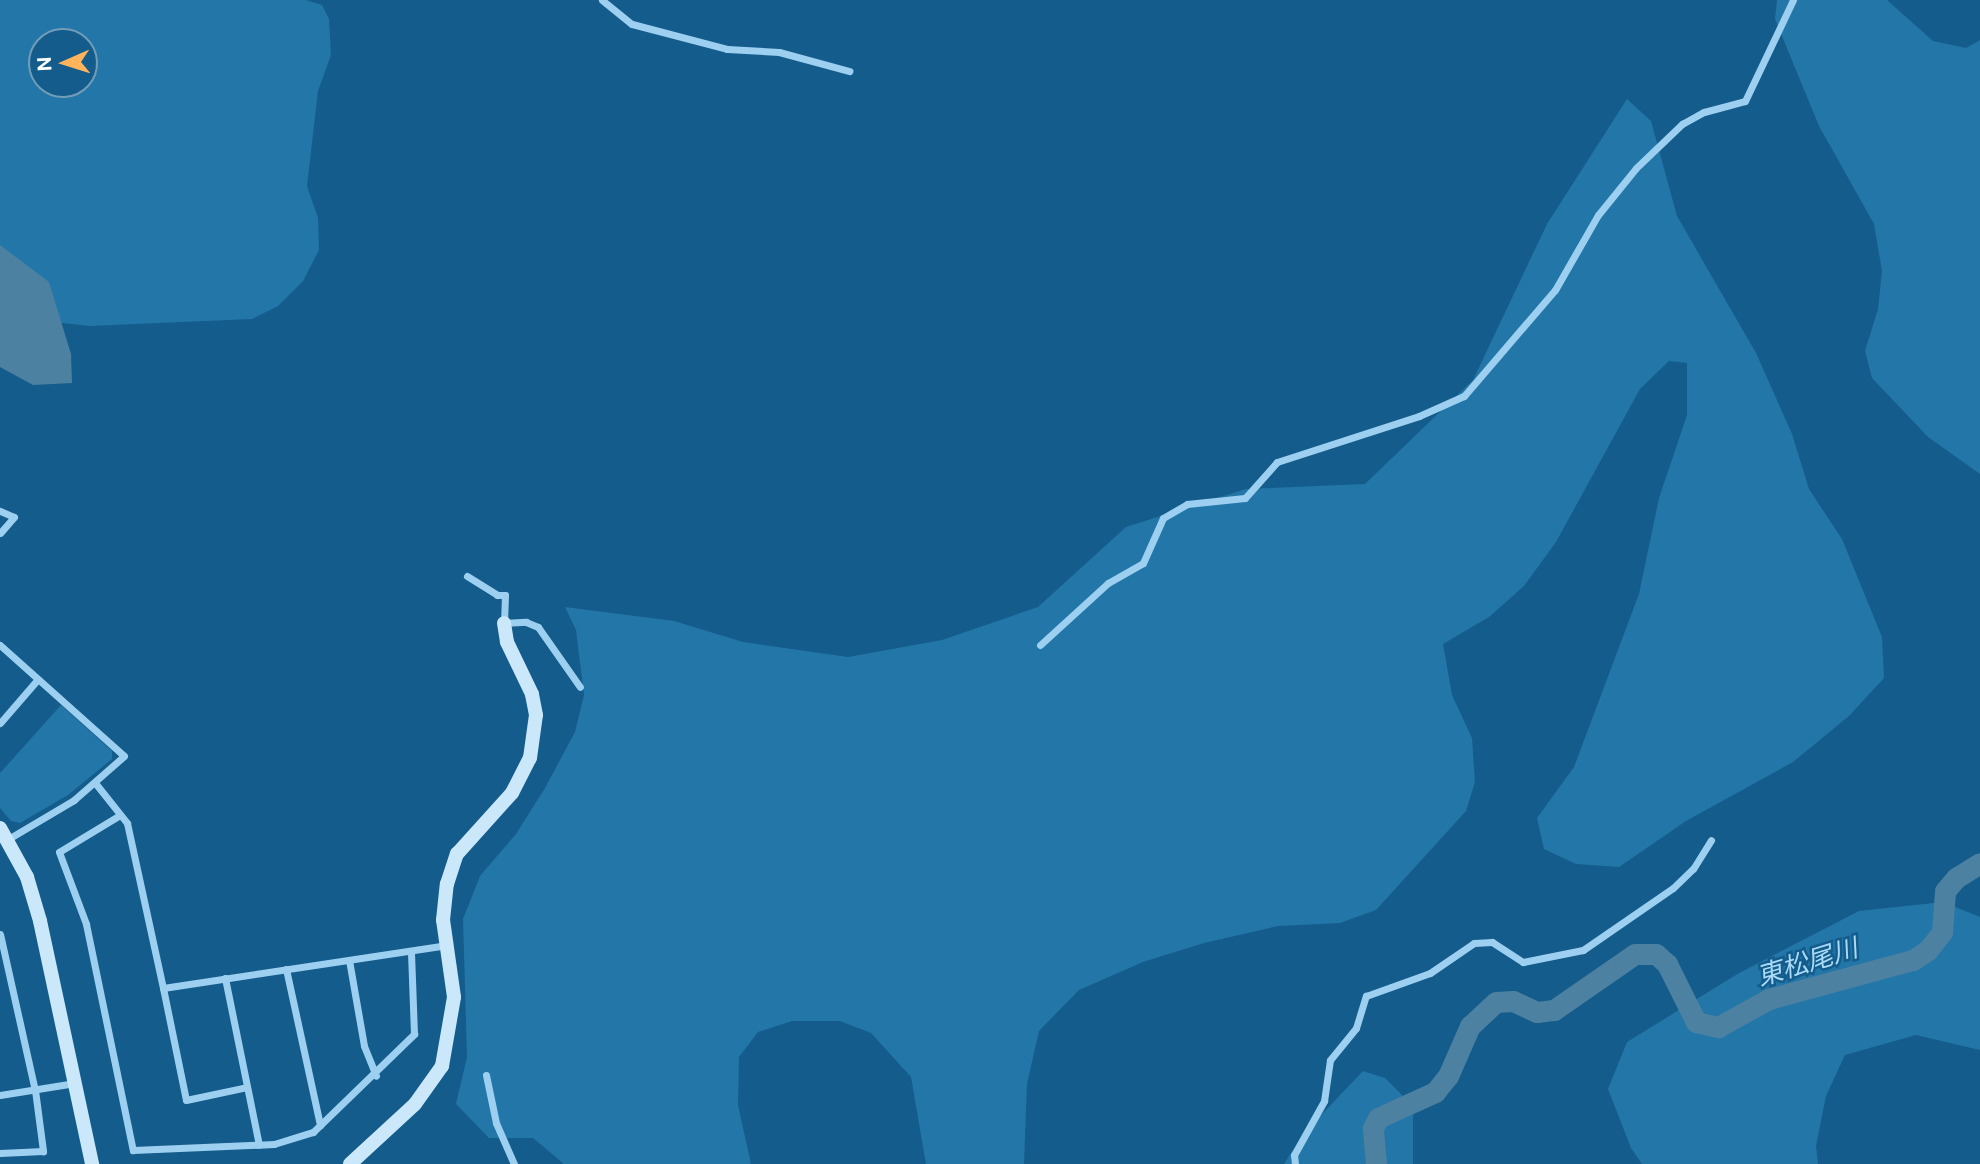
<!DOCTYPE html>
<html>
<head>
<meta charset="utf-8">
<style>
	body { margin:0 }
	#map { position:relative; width:1980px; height:1164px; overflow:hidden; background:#145c8b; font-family:"Public Sans","Noto Sans JP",sans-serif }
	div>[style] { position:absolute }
	.green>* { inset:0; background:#2376a8 }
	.water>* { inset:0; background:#4d81a2 }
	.river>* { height:21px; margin:-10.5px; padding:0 10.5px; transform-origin:10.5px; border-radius:10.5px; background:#4d81a2 }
	.street>* { height:7px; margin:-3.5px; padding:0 3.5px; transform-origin:3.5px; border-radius:3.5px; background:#9dd0f0 }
	.secondary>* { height:14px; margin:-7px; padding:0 7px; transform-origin:7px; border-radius:7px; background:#cbe8fb }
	span { translate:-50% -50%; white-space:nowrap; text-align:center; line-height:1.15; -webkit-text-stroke:5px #145c8b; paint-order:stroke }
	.water-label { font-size:26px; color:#a8daf7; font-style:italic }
	.north { position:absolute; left:28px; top:28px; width:70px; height:70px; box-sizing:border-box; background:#145c8b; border:2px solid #729db9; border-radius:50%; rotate:267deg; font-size:19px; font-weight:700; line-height:28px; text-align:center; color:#fff }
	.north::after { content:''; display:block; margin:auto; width:24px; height:32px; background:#ffb45b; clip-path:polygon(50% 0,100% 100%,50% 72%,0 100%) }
</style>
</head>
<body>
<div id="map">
	<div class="green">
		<i style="clip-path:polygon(evenodd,0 0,306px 0,322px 5px,329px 19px,331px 55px,318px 91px,307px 186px,318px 218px,319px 250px,303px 281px,278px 306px,252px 319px,89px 326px,54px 322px,0 269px,0 0,42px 42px,84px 42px,84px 84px,42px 84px,42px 42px)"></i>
		<i style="clip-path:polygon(1777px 0,1887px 0,1933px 41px,1966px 48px,1980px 40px,1980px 474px,1928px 437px,1872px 378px,1865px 351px,1878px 309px,1882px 271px,1874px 224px,1819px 126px,1775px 19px)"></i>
		<i style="clip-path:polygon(1627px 99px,1651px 121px,1677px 216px,1756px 353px,1792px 434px,1809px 489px,1842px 539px,1882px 637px,1884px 678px,1849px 716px,1793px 762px,1686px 821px,1619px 867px,1576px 864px,1544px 849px,1537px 818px,1574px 767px,1639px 594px,1659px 498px,1687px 415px,1687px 363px,1669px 361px,1640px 389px,1556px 542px,1524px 586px,1489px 617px,1443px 644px,1452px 695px,1472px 738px,1475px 782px,1466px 811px,1376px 910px,1340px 923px,1278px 926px,1204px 943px,1143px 962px,1079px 990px,1039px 1031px,1027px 1084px,1024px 1164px,926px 1164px,911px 1077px,871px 1033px,840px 1021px,792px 1021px,758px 1032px,739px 1057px,738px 1105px,751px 1164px,564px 1164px,533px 1138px,489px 1138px,456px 1104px,467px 1057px,463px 919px,480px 876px,516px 834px,545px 788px,575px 732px,584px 695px,576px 630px,565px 607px,674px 621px,743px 642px,848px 657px,942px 640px,1038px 607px,1126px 527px,1246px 489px,1365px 484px,1473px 380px,1547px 224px)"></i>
		<i style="clip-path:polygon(61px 705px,112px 751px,112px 759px,68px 795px,20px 823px,11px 821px,0 808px,0 773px)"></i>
		<i style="clip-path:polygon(1943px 902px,1980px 917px,1980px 1050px,1916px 1035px,1845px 1055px,1826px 1096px,1816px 1146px,1818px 1164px,1642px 1164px,1631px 1148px,1608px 1089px,1627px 1042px,1739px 973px,1859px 911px)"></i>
		<i style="clip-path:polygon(1363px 1071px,1385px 1078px,1413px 1106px,1413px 1164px,1284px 1164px,1303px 1134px)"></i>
	</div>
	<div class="water">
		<i style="clip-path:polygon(0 245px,49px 282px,71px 354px,72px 383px,33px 385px,0 367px)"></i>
	</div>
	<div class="river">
		<i style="left:1376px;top:1164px;width:36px;rotate:-95deg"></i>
		<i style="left:1373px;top:1128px;width:11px;rotate:-63deg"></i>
		<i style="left:1378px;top:1118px;width:63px;rotate:-24.5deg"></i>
		<i style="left:1435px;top:1092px;width:21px;rotate:-51deg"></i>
		<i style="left:1448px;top:1076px;width:55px;rotate:-66.3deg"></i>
		<i style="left:1470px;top:1026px;width:35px;rotate:-43deg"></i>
		<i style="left:1496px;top:1002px;width:17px;rotate:-3deg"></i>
		<i style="left:1513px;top:1001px;width:26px;rotate:25deg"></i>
		<i style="left:1537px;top:1012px;width:17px;rotate:-7deg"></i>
		<i style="left:1554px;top:1010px;width:98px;rotate:-34.7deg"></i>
		<i style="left:1635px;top:954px;width:21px"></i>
		<i style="left:1656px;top:954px;width:15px;rotate:42deg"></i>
		<i style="left:1667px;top:964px;width:65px;rotate:63.4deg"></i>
		<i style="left:1696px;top:1022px;width:23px;rotate:13deg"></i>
		<i style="left:1718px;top:1027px;width:58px;rotate:-28.8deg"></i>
		<i style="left:1769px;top:999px;width:149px;rotate:-15.2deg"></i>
		<i style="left:1913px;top:960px;width:18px;rotate:-34deg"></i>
		<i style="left:1928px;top:950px;width:23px;rotate:-52deg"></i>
		<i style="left:1942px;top:932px;width:41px;rotate:-85.8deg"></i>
		<i style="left:1945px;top:891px;width:17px;rotate:-50deg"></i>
		<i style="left:1956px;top:878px;width:28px;rotate:-32deg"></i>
	</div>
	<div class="street">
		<i style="left:602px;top:0;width:38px;rotate:39deg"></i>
		<i style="left:632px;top:24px;width:98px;rotate:14.7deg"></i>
		<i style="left:727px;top:49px;width:52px;rotate:3.3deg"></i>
		<i style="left:779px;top:52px;width:73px;rotate:15.2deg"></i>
		<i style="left:0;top:511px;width:15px;rotate:23deg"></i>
		<i style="left:14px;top:517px;width:21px;rotate:131deg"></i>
		<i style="left:467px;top:576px;width:36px;rotate:32deg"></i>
		<i style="left:497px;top:595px;width:8px"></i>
		<i style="left:505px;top:595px;width:28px;rotate:92deg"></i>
		<i style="left:504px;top:623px;width:22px;rotate:-3deg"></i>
		<i style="left:526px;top:622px;width:13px;rotate:23deg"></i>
		<i style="left:538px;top:627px;width:73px;rotate:55deg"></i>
		<i style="left:0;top:645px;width:166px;rotate:41.8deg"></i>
		<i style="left:124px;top:756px;width:67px;rotate:138.7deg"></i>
		<i style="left:74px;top:800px;width:77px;rotate:149.4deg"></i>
		<i style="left:1040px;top:645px;width:92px;rotate:-42.4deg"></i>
		<i style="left:1108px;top:583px;width:40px;rotate:-29.7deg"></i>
		<i style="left:1143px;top:563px;width:49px;rotate:-66deg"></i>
		<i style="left:1163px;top:518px;width:28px;rotate:-30deg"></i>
		<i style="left:1187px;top:504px;width:58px;rotate:-5.9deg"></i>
		<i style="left:1245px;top:498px;width:48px;rotate:-48.4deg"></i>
		<i style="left:1277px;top:462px;width:149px;rotate:-17.9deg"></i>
		<i style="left:1419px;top:416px;width:49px;rotate:-24deg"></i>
		<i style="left:1464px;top:396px;width:140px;rotate:-49.4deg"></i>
		<i style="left:1555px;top:290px;width:86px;rotate:-60.2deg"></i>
		<i style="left:1598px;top:215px;width:60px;rotate:-51deg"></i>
		<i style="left:1636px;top:168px;width:64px;rotate:-43.7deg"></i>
		<i style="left:1682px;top:124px;width:25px;rotate:-29deg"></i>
		<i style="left:1704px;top:112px;width:42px;rotate:-15deg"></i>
		<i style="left:1745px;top:101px;width:112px;rotate:-64.6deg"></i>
		<i style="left:0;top:723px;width:58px;rotate:-49.2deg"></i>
		<i style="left:96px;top:784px;width:50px;rotate:51.5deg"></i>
		<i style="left:127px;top:823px;width:169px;rotate:77.7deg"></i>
		<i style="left:163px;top:988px;width:286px;rotate:-8.6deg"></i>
		<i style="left:120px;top:815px;width:71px;rotate:148.8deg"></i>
		<i style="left:59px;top:852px;width:77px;rotate:69.4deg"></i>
		<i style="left:86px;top:924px;width:231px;rotate:78.3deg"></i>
		<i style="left:133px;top:1150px;width:141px;rotate:-2.4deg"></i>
		<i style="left:274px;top:1144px;width:41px;rotate:-17.1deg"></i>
		<i style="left:313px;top:1132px;width:141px;rotate:-44.1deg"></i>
		<i style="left:414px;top:1034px;width:83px;rotate:-92.1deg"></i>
		<i style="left:0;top:934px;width:160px;rotate:77.4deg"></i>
		<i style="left:35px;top:1090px;width:62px;rotate:82.5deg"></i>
		<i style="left:43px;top:1151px;width:43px;rotate:177.3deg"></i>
		<i style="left:349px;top:960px;width:87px;rotate:80.1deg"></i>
		<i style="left:364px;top:1046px;width:32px;rotate:68deg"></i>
		<i style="left:286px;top:969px;width:160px;rotate:77.7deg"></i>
		<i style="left:225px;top:978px;width:170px;rotate:78.5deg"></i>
		<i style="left:163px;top:988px;width:114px;rotate:78.4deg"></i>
		<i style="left:186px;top:1100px;width:62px;rotate:-12deg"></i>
		<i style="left:486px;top:1075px;width:49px;rotate:78.2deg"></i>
		<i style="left:496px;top:1123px;width:45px;rotate:66.3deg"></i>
		<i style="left:0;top:1095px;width:76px;rotate:-9.1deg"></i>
		<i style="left:1295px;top:1164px;width:9px;rotate:-96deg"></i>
		<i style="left:1294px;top:1155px;width:62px;rotate:-60.9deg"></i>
		<i style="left:1324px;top:1101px;width:41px;rotate:-81.7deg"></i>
		<i style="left:1330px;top:1060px;width:41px;rotate:-50.9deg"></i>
		<i style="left:1356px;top:1028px;width:34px;rotate:-73deg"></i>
		<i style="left:1366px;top:996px;width:68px;rotate:-19.8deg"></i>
		<i style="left:1430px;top:973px;width:53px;rotate:-34.3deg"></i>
		<i style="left:1474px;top:943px;width:18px;rotate:-3deg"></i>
		<i style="left:1492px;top:942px;width:37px;rotate:33deg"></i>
		<i style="left:1523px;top:962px;width:61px;rotate:-11.3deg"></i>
		<i style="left:1583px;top:950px;width:109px;rotate:-34.6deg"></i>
		<i style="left:1673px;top:888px;width:28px;rotate:-44deg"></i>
		<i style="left:1693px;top:869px;width:34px;rotate:-58deg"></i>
	</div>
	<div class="secondary">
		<i style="left:0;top:828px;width:56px;rotate:61.1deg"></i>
		<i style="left:27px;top:877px;width:46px;rotate:73.5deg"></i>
		<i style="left:40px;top:921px;width:249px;rotate:77.9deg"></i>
		<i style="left:350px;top:1164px;width:88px;rotate:-42.7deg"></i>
		<i style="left:415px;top:1104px;width:47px;rotate:-54.6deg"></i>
		<i style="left:442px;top:1066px;width:70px;rotate:-80.1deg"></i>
		<i style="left:454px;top:997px;width:78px;rotate:-98.1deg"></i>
		<i style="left:443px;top:920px;width:36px;rotate:-84deg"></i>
		<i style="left:447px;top:884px;width:32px;rotate:-72deg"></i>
		<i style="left:457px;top:854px;width:82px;rotate:-48deg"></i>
		<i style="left:512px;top:793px;width:39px;rotate:-63deg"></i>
		<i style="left:530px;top:758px;width:43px;rotate:-82.1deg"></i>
		<i style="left:536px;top:715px;width:21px;rotate:-101deg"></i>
		<i style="left:532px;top:694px;width:58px;rotate:-115.7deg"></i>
		<i style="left:507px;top:642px;width:19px;rotate:-99deg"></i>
	</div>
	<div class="water-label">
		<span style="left:1807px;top:962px;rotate:-17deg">東松尾川</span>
	</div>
	<div class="north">N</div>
</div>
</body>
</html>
